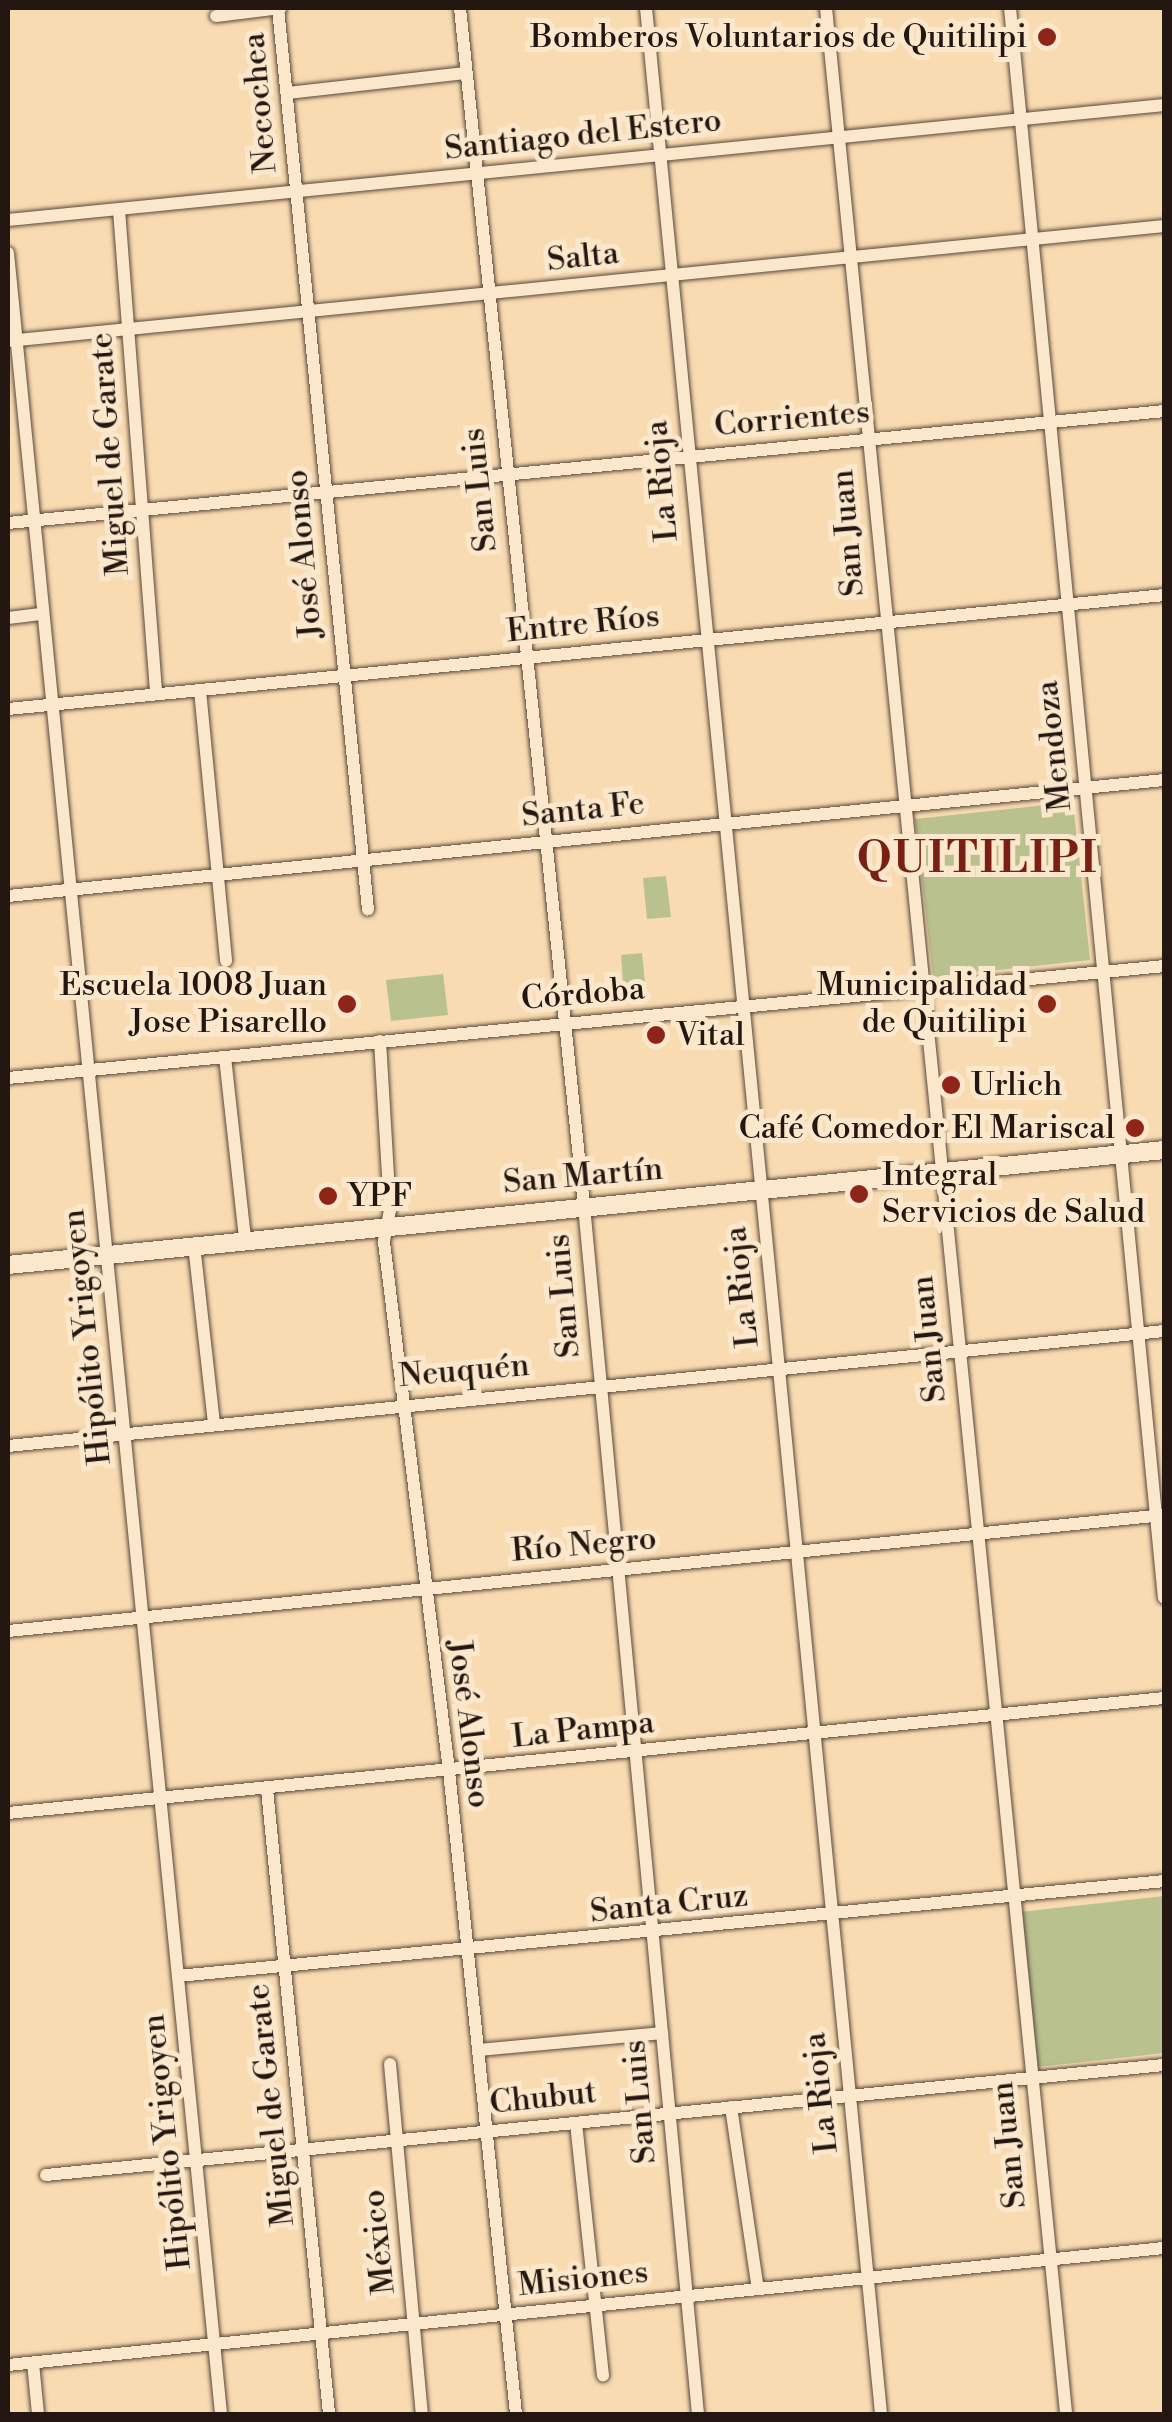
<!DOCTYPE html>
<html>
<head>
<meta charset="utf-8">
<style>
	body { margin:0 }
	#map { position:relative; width:1172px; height:2422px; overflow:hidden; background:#f9dbb1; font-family:"Libre Bodoni",serif }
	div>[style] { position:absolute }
	.green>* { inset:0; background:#b9c18f }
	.roads { filter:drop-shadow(0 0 2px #594839) drop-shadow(0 0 2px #594839) }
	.street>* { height:12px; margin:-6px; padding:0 6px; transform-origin:6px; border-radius:6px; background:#fbe8cc }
	.secondary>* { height:18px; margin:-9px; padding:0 9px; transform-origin:9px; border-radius:9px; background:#fbe8cc }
	.dots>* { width:28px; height:28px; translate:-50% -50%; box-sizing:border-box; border:5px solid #fbe8cc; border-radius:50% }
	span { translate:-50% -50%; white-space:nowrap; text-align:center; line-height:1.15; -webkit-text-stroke:10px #fbe8cc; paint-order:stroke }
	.poi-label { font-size:32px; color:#241711 }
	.right { translate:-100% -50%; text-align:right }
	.left { translate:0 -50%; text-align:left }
	.street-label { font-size:32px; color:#241711 }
	.district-label { font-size:42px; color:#7a1f14; font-weight:700; letter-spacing:2.5px }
	.frame { position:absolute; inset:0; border:10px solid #241711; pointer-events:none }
</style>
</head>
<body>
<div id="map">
	<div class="green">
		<i style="clip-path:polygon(1073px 802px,1090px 960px,933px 977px,915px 819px)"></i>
		<i style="clip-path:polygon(666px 876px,671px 917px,647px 919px,643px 878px)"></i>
		<i style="clip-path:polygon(642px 953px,646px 993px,624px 995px,621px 955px)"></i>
		<i style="clip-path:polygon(443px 974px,448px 1015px,391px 1021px,386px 980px)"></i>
		<i style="clip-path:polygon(1164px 1896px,1164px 2053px,1038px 2067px,1020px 1912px)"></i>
	</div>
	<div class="roads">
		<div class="street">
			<i style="left:278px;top:8px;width:906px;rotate:84.3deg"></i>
			<i style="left:460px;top:8px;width:1204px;rotate:84.09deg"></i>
			<i style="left:584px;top:1206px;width:1213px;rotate:84.61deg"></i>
			<i style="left:646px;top:8px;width:2417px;rotate:84.42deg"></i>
			<i style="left:826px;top:8px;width:2418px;rotate:84.3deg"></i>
			<i style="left:1010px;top:8px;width:1597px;rotate:84.47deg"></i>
			<i style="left:216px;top:16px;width:65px;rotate:-7deg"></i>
			<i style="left:287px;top:93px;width:180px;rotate:-6.4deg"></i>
			<i style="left:119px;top:210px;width:484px;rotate:85.6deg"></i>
			<i style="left:8px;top:220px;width:1162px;rotate:-5.68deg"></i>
			<i style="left:8px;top:253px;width:2171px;rotate:84.37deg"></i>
			<i style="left:8px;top:341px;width:1162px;rotate:-5.68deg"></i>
			<i style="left:8px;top:523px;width:1161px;rotate:-5.53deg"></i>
			<i style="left:8px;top:618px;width:35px;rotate:-7deg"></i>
			<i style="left:200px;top:690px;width:272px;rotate:84.5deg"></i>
			<i style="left:8px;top:709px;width:1162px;rotate:-5.63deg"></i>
			<i style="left:8px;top:896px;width:1162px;rotate:-5.73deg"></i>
			<i style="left:380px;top:1041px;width:169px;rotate:86.6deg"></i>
			<i style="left:390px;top:1210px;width:33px;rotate:101deg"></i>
			<i style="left:384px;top:1242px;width:533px;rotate:82.99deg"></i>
			<i style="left:449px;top:1771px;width:646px;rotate:84.05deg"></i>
			<i style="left:225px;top:1057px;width:183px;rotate:83.7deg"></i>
			<i style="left:8px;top:1078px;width:1161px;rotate:-5.53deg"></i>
			<i style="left:194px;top:1245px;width:180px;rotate:83.6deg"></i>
			<i style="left:8px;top:1446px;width:1162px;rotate:-5.68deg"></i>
			<i style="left:8px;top:1631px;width:1162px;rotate:-5.73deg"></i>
			<i style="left:267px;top:1789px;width:628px;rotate:84.33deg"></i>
			<i style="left:8px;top:1813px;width:1162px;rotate:-5.68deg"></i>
			<i style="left:178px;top:1976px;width:991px;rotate:-5.5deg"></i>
			<i style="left:479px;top:2050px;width:184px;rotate:-5.3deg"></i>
			<i style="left:390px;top:2064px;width:351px;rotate:84.8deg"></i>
			<i style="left:731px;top:2107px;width:184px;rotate:81.6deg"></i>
			<i style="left:576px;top:2123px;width:254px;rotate:83.9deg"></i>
			<i style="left:46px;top:2175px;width:1123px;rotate:-5.62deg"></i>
			<i style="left:33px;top:2363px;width:51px;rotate:84.4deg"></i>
			<i style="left:8px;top:2365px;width:1162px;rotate:-5.78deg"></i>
		</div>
		<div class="secondary">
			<i style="left:8px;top:1265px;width:1162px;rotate:-5.68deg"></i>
		</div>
	</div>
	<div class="dots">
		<i style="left:1047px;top:37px;background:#8f2418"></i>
		<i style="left:347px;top:1004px;background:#8f2418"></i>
		<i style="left:1047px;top:1004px;background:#8f2418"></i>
		<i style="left:656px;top:1035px;background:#8f2418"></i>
		<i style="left:951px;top:1085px;background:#8f2418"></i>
		<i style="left:1135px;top:1128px;background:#8f2418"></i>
		<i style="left:859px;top:1194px;background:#8f2418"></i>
		<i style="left:328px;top:1196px;background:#8f2418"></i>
	</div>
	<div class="poi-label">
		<span class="right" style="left:1027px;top:37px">Bomberos Voluntarios de Quitilipi</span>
		<span class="right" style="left:327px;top:1004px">Escuela 1008 Juan<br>Jose Pisarello</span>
		<span class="right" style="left:1027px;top:1004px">Municipalidad<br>de Quitilipi</span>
		<span class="left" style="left:676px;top:1035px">Vital</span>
		<span class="left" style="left:971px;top:1085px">Urlich</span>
		<span class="right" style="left:1115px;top:1128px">Café Comedor El Mariscal</span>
		<span class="left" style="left:882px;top:1194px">Integral<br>Servicios de Salud</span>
		<span class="left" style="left:348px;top:1196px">YPF</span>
	</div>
	<div class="street-label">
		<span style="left:260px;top:103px;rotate:-95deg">Necochea</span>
		<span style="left:583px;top:135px;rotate:-6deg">Santiago del Estero</span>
		<span style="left:583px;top:257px;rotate:-6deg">Salta</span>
		<span style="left:792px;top:419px;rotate:-5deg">Corrientes</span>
		<span style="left:110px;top:454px;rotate:-94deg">Miguel de Garate</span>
		<span style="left:662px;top:481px;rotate:-95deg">La Rioja</span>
		<span style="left:480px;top:490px;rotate:-96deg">San Luis</span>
		<span style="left:848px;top:533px;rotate:-95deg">San Juan</span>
		<span style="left:304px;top:554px;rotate:-95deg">José Alonso</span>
		<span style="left:583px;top:624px;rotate:-6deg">Entre Ríos</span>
		<span style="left:1054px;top:746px;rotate:-96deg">Mendoza</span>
		<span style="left:583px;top:810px;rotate:-6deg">Santa Fe</span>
		<span style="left:583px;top:994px;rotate:-5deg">Córdoba</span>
		<span style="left:583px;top:1176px;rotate:-5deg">San Martín</span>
		<span style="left:742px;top:1287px;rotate:-96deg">La Rioja</span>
		<span style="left:564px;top:1296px;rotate:-95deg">San Luis</span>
		<span style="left:87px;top:1337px;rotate:-96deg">Hipólito Yrigoyen</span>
		<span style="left:929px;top:1339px;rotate:-96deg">San Juan</span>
		<span style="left:464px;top:1371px;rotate:-5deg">Neuquén</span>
		<span style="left:584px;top:1545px;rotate:-5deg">Río Negro</span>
		<span style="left:469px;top:1724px;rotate:83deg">José Alonso</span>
		<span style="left:583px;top:1730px;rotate:-6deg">La Pampa</span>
		<span style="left:669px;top:1904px;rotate:-6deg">Santa Cruz</span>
		<span style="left:821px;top:2093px;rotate:-96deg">La Rioja</span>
		<span style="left:543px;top:2098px;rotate:-6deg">Chubut</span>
		<span style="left:640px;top:2102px;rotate:-95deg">San Luis</span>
		<span style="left:271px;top:2105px;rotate:-96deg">Miguel de Garate</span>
		<span style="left:167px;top:2142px;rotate:-96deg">Hipólito Yrigoyen</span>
		<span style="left:1009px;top:2145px;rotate:-96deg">San Juan</span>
		<span style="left:379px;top:2242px;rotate:-96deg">México</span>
		<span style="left:583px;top:2279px;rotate:-6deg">Misiones</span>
	</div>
	<div class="district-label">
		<span style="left:978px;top:860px">QUITILIPI</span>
	</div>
	<div class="frame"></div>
</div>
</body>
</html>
